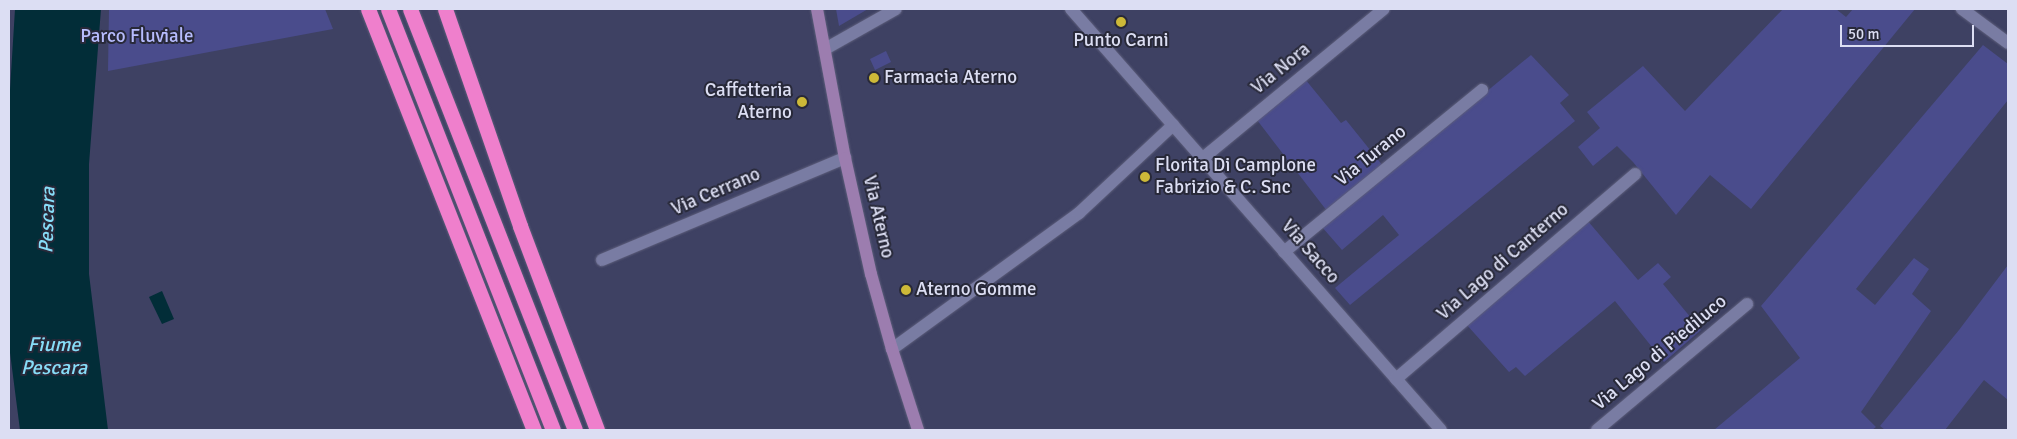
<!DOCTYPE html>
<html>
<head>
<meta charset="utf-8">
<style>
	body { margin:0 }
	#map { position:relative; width:2017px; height:439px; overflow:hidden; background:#3e4163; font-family:Signika,sans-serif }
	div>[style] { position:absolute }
	.green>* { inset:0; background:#4a4c8c }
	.water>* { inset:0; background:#022d38 }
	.roads { filter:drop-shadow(0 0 1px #5d5e7b) drop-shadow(0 0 1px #5d5e7b) }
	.street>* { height:12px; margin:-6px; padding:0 6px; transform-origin:6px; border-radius:6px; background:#797ca3 }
	.secondary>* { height:12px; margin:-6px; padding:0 6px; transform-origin:6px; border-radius:6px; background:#9c7daf }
	.highway>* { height:15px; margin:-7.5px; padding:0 7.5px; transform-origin:7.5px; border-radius:7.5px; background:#ef7fcc }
	.dots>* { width:14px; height:14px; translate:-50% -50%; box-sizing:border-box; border:2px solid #282939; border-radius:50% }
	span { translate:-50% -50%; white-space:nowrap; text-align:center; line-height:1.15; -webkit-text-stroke:4px #282939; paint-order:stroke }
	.park-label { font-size:19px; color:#b7bcfd }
	.poi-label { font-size:19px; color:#dcdef3 }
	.left { translate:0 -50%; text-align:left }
	.right { translate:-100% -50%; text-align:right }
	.street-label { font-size:19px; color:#dcdef3 }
	.water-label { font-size:20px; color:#87ddf8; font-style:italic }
	.frame { position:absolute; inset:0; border:10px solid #dcdef3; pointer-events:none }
	.scale { position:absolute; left:1840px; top:25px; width:134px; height:22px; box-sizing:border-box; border:2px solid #dcdef3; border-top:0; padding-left:6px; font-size:15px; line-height:18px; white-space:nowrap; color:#dcdef3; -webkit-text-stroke:4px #282939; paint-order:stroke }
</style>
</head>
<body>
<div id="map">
	<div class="green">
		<i style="clip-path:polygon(109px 9px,325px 9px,333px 29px,108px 71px)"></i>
		<i style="clip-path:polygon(836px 9px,868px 9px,839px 26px)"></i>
		<i style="clip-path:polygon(1783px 9px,1836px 9px,1846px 17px,1853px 9px,1915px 9px,1751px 209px,1710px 175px,1676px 215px,1633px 162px,1617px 146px,1593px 166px,1578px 147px,1600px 128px,1587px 112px,1643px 66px,1685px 111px)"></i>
		<i style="clip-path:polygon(1983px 45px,2008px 64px,2008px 100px,1856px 289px,1875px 305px,1914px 258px,1929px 269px,1912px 294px,1931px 311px,1861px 412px,1876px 427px,1872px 430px,1714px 430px,1800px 358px,1761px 306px)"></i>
		<i style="clip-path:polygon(886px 51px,891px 62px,875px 70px,870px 59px)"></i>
		<i style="clip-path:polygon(1531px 55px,1569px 95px,1560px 103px,1575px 121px,1350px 305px,1335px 288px,1399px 235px,1383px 215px,1342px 250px,1322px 227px)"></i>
		<i style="clip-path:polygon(1305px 79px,1341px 123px,1346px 120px,1383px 166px,1327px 211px,1257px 120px)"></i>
		<i style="clip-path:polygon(1587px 220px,1638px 280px,1658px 263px,1671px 277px,1663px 284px,1701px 330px,1664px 362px,1615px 301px,1525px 376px,1516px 367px,1509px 372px,1466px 324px)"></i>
		<i style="clip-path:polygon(2008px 265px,2008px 400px,1984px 380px,1945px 430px,1885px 430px,1880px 426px,1959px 330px)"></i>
	</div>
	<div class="water">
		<i style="clip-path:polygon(15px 9px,101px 9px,89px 164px,89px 274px,108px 430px,20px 430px,9px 345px,10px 90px)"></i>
		<i style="clip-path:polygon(162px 291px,174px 319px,162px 324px,149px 297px)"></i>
	</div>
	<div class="roads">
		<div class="street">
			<i style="left:1071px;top:9px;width:560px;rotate:48.69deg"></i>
			<i style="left:1962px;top:9px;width:57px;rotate:36.5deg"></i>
			<i style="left:825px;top:49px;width:81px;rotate:-29.4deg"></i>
			<i style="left:1203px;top:158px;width:234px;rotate:-39.5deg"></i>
			<i style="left:1284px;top:252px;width:256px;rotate:-39.3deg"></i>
			<i style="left:602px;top:260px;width:264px;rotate:-22.8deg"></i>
			<i style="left:892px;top:349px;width:231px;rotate:-36deg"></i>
			<i style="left:1079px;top:213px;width:129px;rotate:-43.1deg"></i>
			<i style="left:1396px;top:379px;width:315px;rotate:-40.6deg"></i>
			<i style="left:1597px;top:430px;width:196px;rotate:-40deg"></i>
		</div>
		<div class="secondary">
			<i style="left:817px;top:9px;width:152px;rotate:79.4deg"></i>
			<i style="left:845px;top:158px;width:119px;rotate:77.4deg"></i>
			<i style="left:871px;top:274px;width:78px;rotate:74.4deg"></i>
			<i style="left:892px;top:349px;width:85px;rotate:72.2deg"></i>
		</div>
		<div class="highway">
			<i style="left:368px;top:9px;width:453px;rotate:68.5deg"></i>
			<i style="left:388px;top:9px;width:452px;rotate:68.6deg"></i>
			<i style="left:410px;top:9px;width:452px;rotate:68.6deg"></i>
			<i style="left:445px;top:9px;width:230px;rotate:70.9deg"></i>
			<i style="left:520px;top:226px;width:218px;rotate:69.3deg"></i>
		</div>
	</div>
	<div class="dots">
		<i style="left:1121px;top:22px;background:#cdb938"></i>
		<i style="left:874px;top:78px;background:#cdb938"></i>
		<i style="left:802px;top:102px;background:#cdb938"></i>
		<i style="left:1145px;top:177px;background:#cdb938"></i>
		<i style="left:906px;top:290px;background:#cdb938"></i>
	</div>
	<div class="park-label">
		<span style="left:137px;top:37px">Parco Fluviale</span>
	</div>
	<div class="poi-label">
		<span style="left:1121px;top:41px">Punto Carni</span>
		<span class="left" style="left:884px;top:78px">Farmacia Aterno</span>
		<span class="right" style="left:792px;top:102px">Caffetteria<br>Aterno</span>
		<span class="left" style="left:1155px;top:177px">Florita Di Camplone<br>Fabrizio &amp; C. Snc</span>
		<span class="left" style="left:916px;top:290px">Aterno Gomme</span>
	</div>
	<div class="street-label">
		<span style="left:1281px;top:69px;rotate:-39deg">Via Nora</span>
		<span style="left:1371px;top:156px;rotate:-39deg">Via Turano</span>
		<span style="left:716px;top:192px;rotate:-23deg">Via Cerrano</span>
		<span style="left:878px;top:217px;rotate:77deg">Via Aterno</span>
		<span style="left:1310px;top:252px;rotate:49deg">Via Sacco</span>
		<span style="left:1503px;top:262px;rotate:-41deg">Via Lago di Canterno</span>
		<span style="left:1660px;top:353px;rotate:-40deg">Via Lago di Piediluco</span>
	</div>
	<div class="water-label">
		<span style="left:47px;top:220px;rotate:-88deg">Pescara</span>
		<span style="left:54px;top:356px">Fiume<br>Pescara</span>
	</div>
	<div class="frame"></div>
	<div class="scale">50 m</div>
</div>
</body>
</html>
